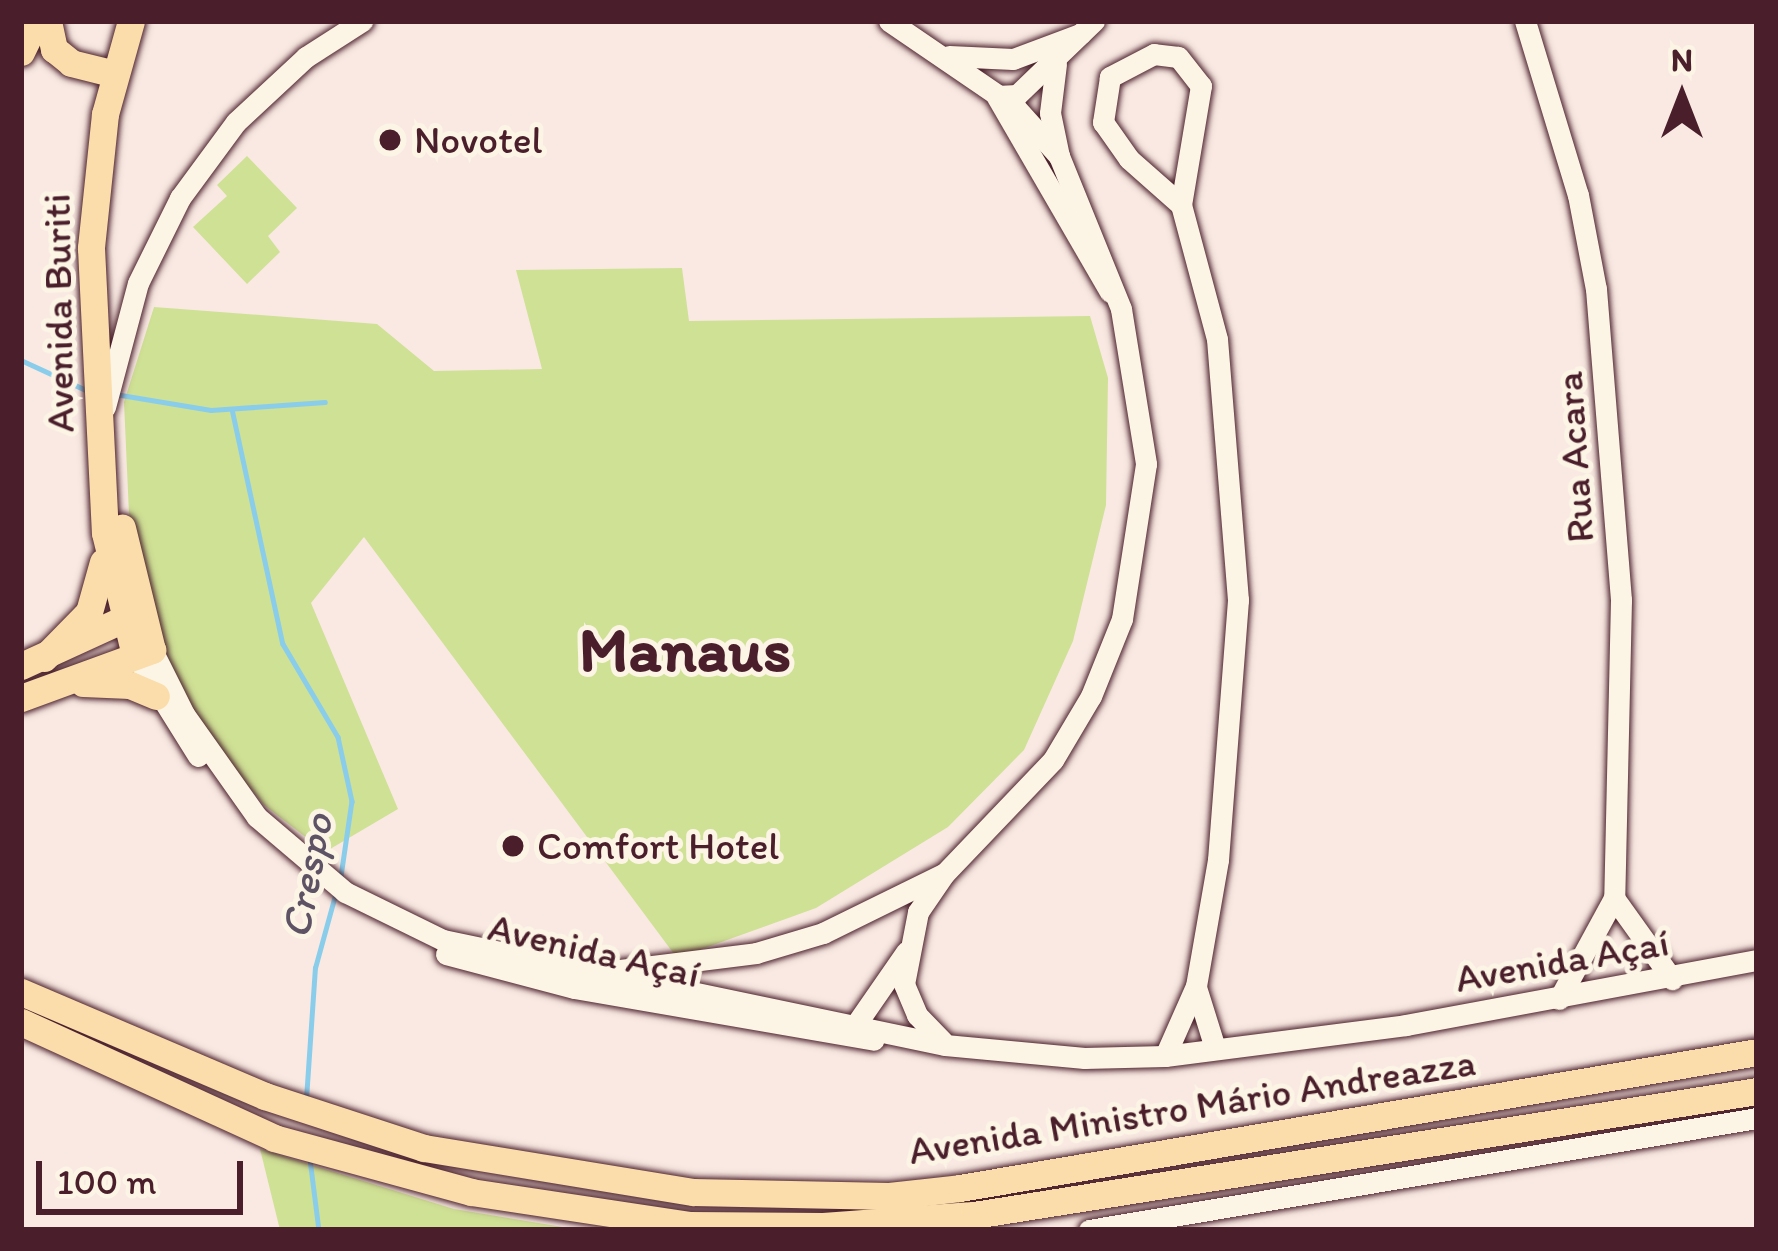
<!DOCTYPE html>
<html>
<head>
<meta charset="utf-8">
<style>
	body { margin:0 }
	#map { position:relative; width:1778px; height:1251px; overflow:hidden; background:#f9e9e2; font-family:Itim,sans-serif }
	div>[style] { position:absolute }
	.green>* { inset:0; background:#cfe195 }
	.stream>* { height:4.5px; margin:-2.25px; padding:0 2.25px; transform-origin:2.25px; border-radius:2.25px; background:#8acdeb }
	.roads { filter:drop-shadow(0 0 3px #4a1f2b) drop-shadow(0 0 3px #4a1f2b) }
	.minor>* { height:21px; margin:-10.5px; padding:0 10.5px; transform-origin:10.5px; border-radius:10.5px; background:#fcf5e5 }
	.major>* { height:27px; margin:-13.5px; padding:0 13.5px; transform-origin:13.5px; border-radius:13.5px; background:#fbddab }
	.dots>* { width:33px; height:33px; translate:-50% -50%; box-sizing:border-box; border:6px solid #fcf5e5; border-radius:50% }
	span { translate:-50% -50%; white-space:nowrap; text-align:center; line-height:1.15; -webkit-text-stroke:10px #fcf5e5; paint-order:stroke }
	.poi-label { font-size:39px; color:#4a1f2b }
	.left { translate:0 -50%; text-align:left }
	.street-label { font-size:39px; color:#4a1f2b }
	.water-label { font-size:42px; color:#5d5365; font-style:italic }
	.town-label { font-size:63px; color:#4a1f2b; font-weight:700 }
	.frame { position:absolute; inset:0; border:24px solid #4a1f2b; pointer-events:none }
	.north { position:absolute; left:1622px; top:36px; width:120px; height:120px; -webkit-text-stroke:9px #fcf5e5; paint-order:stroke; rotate:0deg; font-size:33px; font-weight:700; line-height:48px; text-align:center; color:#4a1f2b }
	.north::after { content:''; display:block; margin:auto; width:42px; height:54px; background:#4a1f2b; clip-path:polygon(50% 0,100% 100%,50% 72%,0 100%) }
	.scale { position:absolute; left:36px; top:1161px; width:207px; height:54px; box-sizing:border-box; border:6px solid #4a1f2b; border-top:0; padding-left:15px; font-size:36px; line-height:42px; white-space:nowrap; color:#4a1f2b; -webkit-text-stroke:9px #fcf5e5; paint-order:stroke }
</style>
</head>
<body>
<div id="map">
	<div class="green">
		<i style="clip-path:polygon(247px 156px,297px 208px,268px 236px,280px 252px,247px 284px,193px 227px,227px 196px,217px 185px)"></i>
		<i style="clip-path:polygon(682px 268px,689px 321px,1090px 316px,1108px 378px,1106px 505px,1073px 641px,1024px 750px,948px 827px,816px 908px,677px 958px,364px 537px,311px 603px,398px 809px,325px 852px,264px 805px,197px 724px,156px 634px,129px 514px,124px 402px,154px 307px,377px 324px,434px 371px,542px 369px,516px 270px)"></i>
		<i style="clip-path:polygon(260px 1149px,454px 1209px,581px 1230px,280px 1230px)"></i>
	</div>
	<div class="stream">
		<i style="left:21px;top:360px;width:72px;rotate:24.8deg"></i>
		<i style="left:115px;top:394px;width:97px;rotate:9.5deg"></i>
		<i style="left:211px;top:410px;width:114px;rotate:-4deg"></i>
		<i style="left:232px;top:409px;width:240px;rotate:77.8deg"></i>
		<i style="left:283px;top:644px;width:108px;rotate:59.4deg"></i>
		<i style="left:338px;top:737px;width:66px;rotate:77.7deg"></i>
		<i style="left:352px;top:801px;width:76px;rotate:98.3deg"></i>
		<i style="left:306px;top:1099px;width:131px;rotate:-86.1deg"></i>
		<i style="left:315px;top:968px;width:79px;rotate:-74.6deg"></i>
		<i style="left:310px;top:1159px;width:72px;rotate:82.8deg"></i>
	</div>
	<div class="roads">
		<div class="minor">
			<i style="left:889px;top:21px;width:153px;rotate:34.3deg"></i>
			<i style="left:1015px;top:107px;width:66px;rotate:48.1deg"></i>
			<i style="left:1059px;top:156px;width:165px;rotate:67.9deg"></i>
			<i style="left:1121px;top:309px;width:157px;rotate:80.8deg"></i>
			<i style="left:1146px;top:464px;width:157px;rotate:98.8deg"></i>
			<i style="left:1122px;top:619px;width:83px;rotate:111.9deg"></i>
			<i style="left:1091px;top:696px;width:74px;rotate:120.7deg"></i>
			<i style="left:1053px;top:760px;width:158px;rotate:133.7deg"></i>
			<i style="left:944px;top:874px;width:46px;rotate:124.4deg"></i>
			<i style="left:918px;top:912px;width:73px;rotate:101deg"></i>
			<i style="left:904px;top:984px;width:34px;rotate:67deg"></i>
			<i style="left:917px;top:1015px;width:37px;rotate:46deg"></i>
			<i style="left:1525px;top:21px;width:182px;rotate:73.1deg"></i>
			<i style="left:1578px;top:195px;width:96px;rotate:79.2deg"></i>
			<i style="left:1596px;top:289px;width:312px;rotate:85.4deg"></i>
			<i style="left:1621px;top:600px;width:298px;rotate:91.3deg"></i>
			<i style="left:1614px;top:898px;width:115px;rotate:118.6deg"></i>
			<i style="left:949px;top:56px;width:64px;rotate:2.7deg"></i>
			<i style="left:1013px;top:59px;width:72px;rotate:-20.5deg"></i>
			<i style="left:1056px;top:64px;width:49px;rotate:97deg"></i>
			<i style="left:1050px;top:113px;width:44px;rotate:78.2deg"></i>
			<i style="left:997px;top:96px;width:20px;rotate:-3deg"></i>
			<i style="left:1017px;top:95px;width:107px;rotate:-43.9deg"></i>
			<i style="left:997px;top:97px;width:225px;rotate:59.9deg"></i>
			<i style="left:105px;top:407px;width:128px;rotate:-75.1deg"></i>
			<i style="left:138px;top:283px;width:95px;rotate:-63.7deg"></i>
			<i style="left:180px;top:198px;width:94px;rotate:-53.6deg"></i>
			<i style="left:236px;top:122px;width:96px;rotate:-42.9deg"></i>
			<i style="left:306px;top:57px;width:67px;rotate:-32.7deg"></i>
			<i style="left:152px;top:650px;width:72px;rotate:63.4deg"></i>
			<i style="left:184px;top:714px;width:126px;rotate:54.7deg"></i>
			<i style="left:257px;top:817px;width:116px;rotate:40.4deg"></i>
			<i style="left:345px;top:892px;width:109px;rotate:26.1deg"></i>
			<i style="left:443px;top:940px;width:513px;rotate:11.81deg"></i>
			<i style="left:945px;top:1045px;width:140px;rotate:5.3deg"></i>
			<i style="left:1084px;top:1058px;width:81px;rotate:-1.4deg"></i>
			<i style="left:1165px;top:1056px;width:243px;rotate:-7.3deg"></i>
			<i style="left:1406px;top:1025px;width:357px;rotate:-10.5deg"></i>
			<i style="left:135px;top:655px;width:119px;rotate:58deg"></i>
			<i style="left:1614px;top:898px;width:100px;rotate:54.4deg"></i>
			<i style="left:446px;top:954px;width:132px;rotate:14.9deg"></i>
			<i style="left:574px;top:988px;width:304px;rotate:9.8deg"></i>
			<i style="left:620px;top:970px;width:137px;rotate:-7.1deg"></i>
			<i style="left:756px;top:953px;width:70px;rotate:-16.6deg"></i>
			<i style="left:823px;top:933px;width:134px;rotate:-26.2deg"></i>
			<i style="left:1196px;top:987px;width:64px;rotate:72.7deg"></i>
			<i style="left:852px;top:1030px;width:95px;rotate:-55.3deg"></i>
			<i style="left:1165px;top:1056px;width:77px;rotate:-66.1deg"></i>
			<i style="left:1196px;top:986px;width:128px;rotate:-80.1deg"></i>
			<i style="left:1218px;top:860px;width:261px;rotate:-85.6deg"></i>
			<i style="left:1238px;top:600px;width:262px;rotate:-94.6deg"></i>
			<i style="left:1217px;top:339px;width:139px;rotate:-105deg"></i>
			<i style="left:1181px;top:205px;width:121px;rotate:-80.5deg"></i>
			<i style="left:1201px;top:86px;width:37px;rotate:-128deg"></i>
			<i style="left:1178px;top:57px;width:24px;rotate:-173deg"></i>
			<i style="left:1154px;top:54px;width:50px;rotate:152.4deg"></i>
			<i style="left:1110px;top:77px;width:46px;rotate:98.8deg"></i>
			<i style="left:1103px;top:122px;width:45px;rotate:54.9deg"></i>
			<i style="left:1129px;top:159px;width:69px;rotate:41.5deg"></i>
			<i style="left:1089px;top:1230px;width:677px;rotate:-9.52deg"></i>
		</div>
		<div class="major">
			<i style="left:48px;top:21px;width:29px;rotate:78deg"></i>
			<i style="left:54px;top:49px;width:22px;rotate:39deg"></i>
			<i style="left:71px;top:63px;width:45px;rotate:14deg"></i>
			<i style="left:131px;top:21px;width:97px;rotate:105.6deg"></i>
			<i style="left:105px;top:114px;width:135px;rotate:96deg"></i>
			<i style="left:91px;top:248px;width:285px;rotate:87.2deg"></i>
			<i style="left:105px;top:533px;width:126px;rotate:76.2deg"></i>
			<i style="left:21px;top:52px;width:34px;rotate:-64deg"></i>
			<i style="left:44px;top:658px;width:64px;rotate:-45.6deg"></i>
			<i style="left:89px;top:612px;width:52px;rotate:-74.4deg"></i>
			<i style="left:21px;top:666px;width:128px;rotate:-24.6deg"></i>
			<i style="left:83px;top:683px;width:47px;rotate:2.4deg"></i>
			<i style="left:130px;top:685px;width:28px;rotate:23deg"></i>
			<i style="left:21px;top:698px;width:140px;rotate:-20.1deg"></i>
			<i style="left:152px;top:650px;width:126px;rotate:-103.8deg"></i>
			<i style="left:21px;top:992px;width:265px;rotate:23.1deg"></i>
			<i style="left:265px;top:1096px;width:167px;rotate:18.1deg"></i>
			<i style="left:424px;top:1148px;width:273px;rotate:9.3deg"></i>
			<i style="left:693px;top:1192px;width:196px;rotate:1.2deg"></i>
			<i style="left:889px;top:1196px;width:71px;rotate:-6.4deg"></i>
			<i style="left:960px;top:1188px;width:809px;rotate:-9.68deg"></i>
			<i style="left:21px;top:1022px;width:278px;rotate:24.6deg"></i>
			<i style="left:274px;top:1138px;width:204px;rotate:15.3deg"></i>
			<i style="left:471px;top:1192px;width:220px;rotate:8.6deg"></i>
			<i style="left:689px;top:1225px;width:134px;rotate:0.4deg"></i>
			<i style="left:823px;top:1226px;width:151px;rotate:-4.2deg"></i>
			<i style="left:974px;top:1215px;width:793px;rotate:-9deg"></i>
		</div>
	</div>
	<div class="dots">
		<i style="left:390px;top:140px;background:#4a1f2b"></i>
		<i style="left:513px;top:846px;background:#4a1f2b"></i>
	</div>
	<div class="poi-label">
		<span class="left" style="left:414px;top:140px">Novotel</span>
		<span class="left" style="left:537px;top:846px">Comfort Hotel</span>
	</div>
	<div class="street-label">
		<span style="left:59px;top:313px;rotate:-91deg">Avenida Buriti</span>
		<span style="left:1575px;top:457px;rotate:-94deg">Rua Acara</span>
		<span style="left:594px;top:951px;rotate:13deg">Avenida Açaí</span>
		<span style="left:1562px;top:961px;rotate:-10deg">Avenida Açaí</span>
		<span style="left:1192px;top:1107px;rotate:-9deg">Avenida Ministro Mário Andreazza</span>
	</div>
	<div class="water-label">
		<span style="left:307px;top:876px;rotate:-79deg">Crespo</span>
	</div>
	<div class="town-label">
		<span style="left:685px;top:649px">Manaus</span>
	</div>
	<div class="frame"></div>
	<div class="north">N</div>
	<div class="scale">100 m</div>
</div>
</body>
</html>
